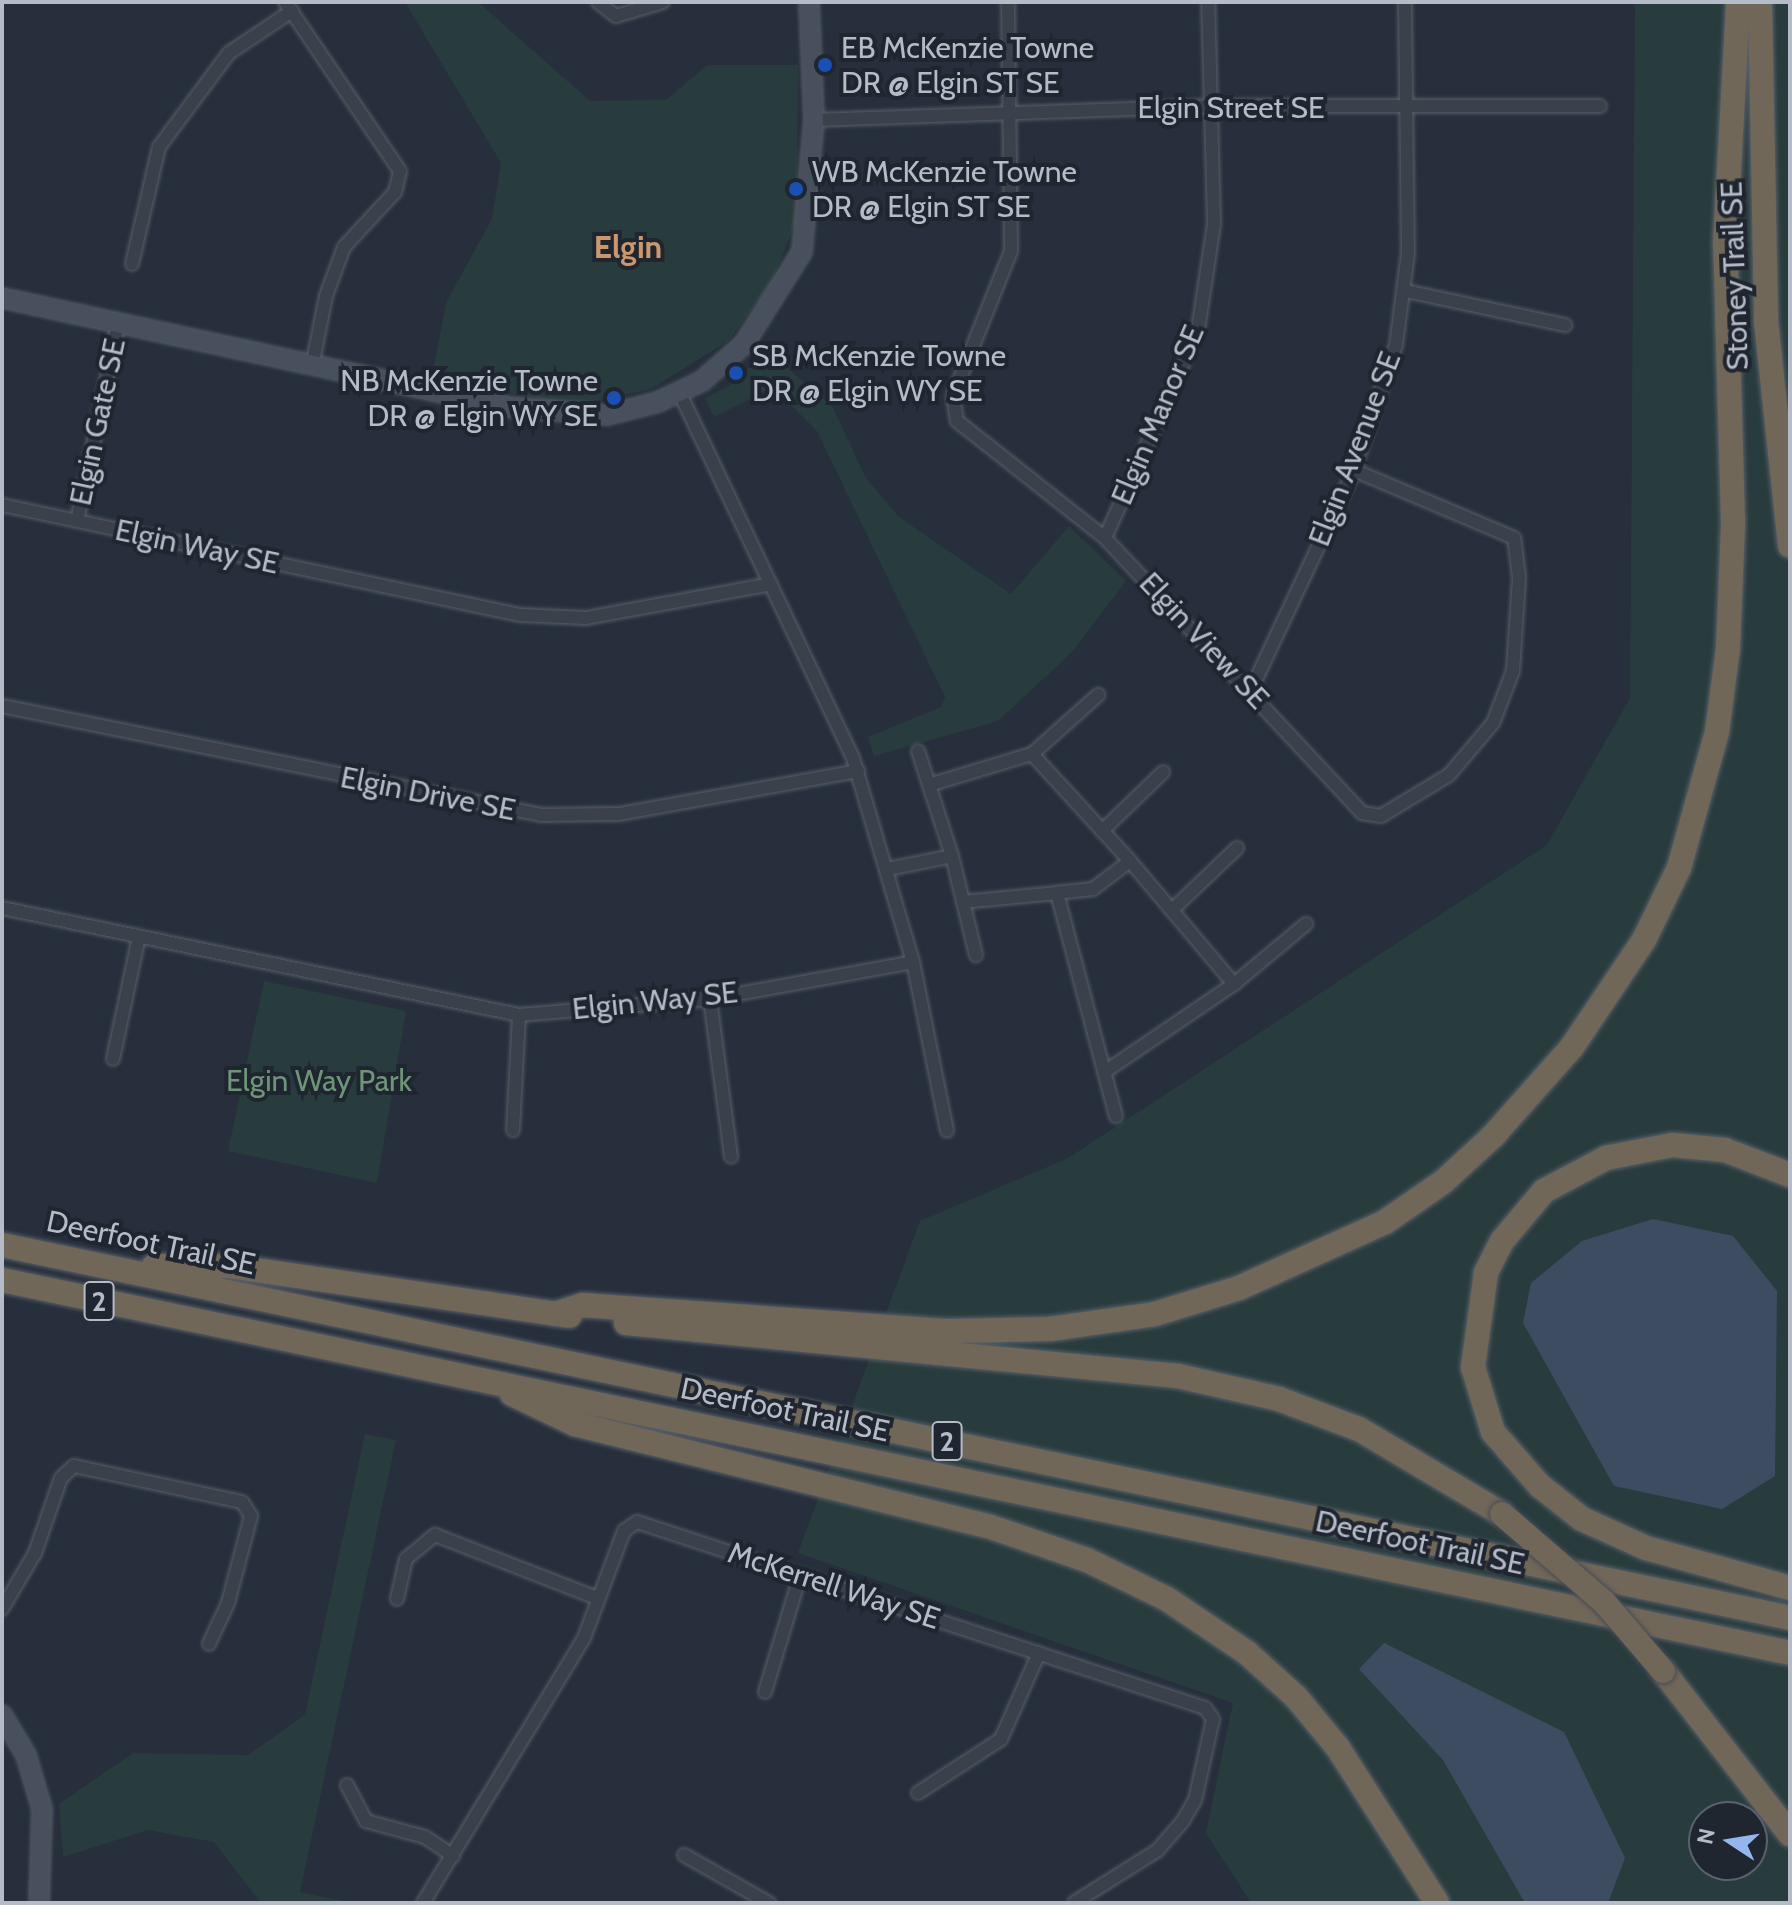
<!DOCTYPE html>
<html>
<head>
<meta charset="utf-8">
<style>
	body { margin:0 }
	#map { position:relative; width:1792px; height:1905px; overflow:hidden; background:#262f3b; font-family:Cabin,sans-serif }
	div>[style] { position:absolute }
	.green>* { inset:0; background:#293c3d }
	.water>* { inset:0; background:#3e4c62 }
	.roads { filter:drop-shadow(0 0 2px #585f69) drop-shadow(0 0 2px #585f69) }
	.street>* { height:12px; margin:-6px; padding:0 6px; transform-origin:6px; border-radius:6px; background:#3a414b }
	.secondary>* { height:18px; margin:-9px; padding:0 9px; transform-origin:9px; border-radius:9px; background:#48505e }
	.highway>* { height:24px; margin:-12px; padding:0 12px; transform-origin:12px; border-radius:12px; background:#716758 }
	.bridges { filter:drop-shadow(0 0 2px #454c56) drop-shadow(0 0 2px #454c56) }
	.highway-bridge>* { height:24px; margin:-12px; padding:0 12px; transform-origin:12px; border-radius:12px; background:#716758 }
	.dots>* { width:22px; height:22px; translate:-50% -50%; box-sizing:border-box; border:4px solid #1f2630; border-radius:50% }
	span { translate:-50% -50%; white-space:nowrap; text-align:center; line-height:1.15; -webkit-text-stroke:8px #1f2630; paint-order:stroke }
	.shield-label span { padding:2px 6px; background:#1f2630; border:2px solid; border-radius:6px; -webkit-text-stroke-width:0 }
	.shield-label { font-size:28px; color:#b6bcc7; font-weight:700 }
	.poi-label { font-size:30px; color:#b6bcc7 }
	.left { translate:0 -50%; text-align:left }
	.right { translate:-100% -50%; text-align:right }
	.street-label { font-size:30px; color:#b6bcc7 }
	.park-label { font-size:30px; color:#6f9578 }
	.neighbourhood-label { font-size:32px; color:#ca976e; font-weight:700 }
	.frame { position:absolute; inset:0; border:4px solid #b6bcc7; pointer-events:none }
	.north { position:absolute; left:1688px; top:1801px; width:80px; height:80px; box-sizing:border-box; background:#1f2630; border:2px solid #5b626c; border-radius:50%; rotate:282deg; font-size:22px; font-weight:700; line-height:32px; text-align:center; color:#b6bcc7 }
	.north::after { content:''; display:block; margin:auto; width:28px; height:36px; background:#94b6ed; clip-path:polygon(50% 0,100% 100%,50% 72%,0 100%) }
</style>
</head>
<body>
<div id="map">
	<div class="green">
		<i style="clip-path:polygon(405px 2px,478px 2px,590px 101px,666px 100px,707px 65px,798px 65px,797px 219px,770px 286px,728px 341px,651px 389px,588px 402px,549px 401px,432px 377px,446px 303px,492px 219px,501px 163px)"></i>
		<i style="clip-path:polygon(evenodd,1635px 2px,1790px 2px,1790px 1903px,1251px 1903px,1206px 1833px,1233px 1703px,798px 1553px,920px 1221px,1068px 1158px,1547px 845px,1630px 698px,1635px 2px,1704px 1817px,1752px 1817px,1752px 1865px,1704px 1865px,1704px 1817px)"></i>
		<i style="clip-path:polygon(767px 351px,832px 406px,866px 478px,899px 517px,1011px 594px,1069px 526px,1126px 581px,1072px 652px,998px 721px,874px 756px,868px 737px,941px 707px,945px 697px,817px 431px,773px 387px,714px 417px,705px 398px,729px 386px)"></i>
		<i style="clip-path:polygon(264px 981px,406px 1011px,377px 1183px,228px 1151px)"></i>
		<i style="clip-path:polygon(365px 1434px,396px 1440px,300px 1892px,353px 1903px,261px 1903px,214px 1842px,148px 1830px,63px 1857px,59px 1804px,133px 1753px,248px 1755px,305px 1715px)"></i>
	</div>
	<div class="water">
		<i style="clip-path:polygon(1653px 1219px,1733px 1236px,1777px 1291px,1775px 1476px,1722px 1509px,1614px 1486px,1523px 1323px,1531px 1283px,1582px 1241px)"></i>
		<i style="clip-path:polygon(1384px 1643px,1564px 1732px,1625px 1858px,1608px 1903px,1525px 1903px,1443px 1760px,1359px 1669px)"></i>
	</div>
	<div class="roads">
		<div class="street">
			<i style="left:285px;top:2px;width:204px;rotate:55.8deg"></i>
			<i style="left:400px;top:171px;width:22px;rotate:103deg"></i>
			<i style="left:395px;top:192px;width:75px;rotate:132.8deg"></i>
			<i style="left:344px;top:247px;width:52px;rotate:110.2deg"></i>
			<i style="left:326px;top:296px;width:72px;rotate:101.2deg"></i>
			<i style="left:598px;top:2px;width:23px;rotate:38deg"></i>
			<i style="left:616px;top:16px;width:49px;rotate:-16.6deg"></i>
			<i style="left:1008px;top:2px;width:249px;rotate:89.3deg"></i>
			<i style="left:1011px;top:251px;width:156px;rotate:111.8deg"></i>
			<i style="left:953px;top:396px;width:25px;rotate:81deg"></i>
			<i style="left:957px;top:421px;width:189px;rotate:38.3deg"></i>
			<i style="left:1105px;top:538px;width:376px;rotate:46.9deg"></i>
			<i style="left:1362px;top:813px;width:19px;rotate:9deg"></i>
			<i style="left:1381px;top:816px;width:79px;rotate:-31.1deg"></i>
			<i style="left:1449px;top:775px;width:68px;rotate:-49.8deg"></i>
			<i style="left:1493px;top:723px;width:56px;rotate:-69deg"></i>
			<i style="left:1513px;top:671px;width:94px;rotate:-86.3deg"></i>
			<i style="left:1519px;top:577px;width:39px;rotate:-97deg"></i>
			<i style="left:1514px;top:538px;width:174px;rotate:-157deg"></i>
			<i style="left:814px;top:120px;width:397px;rotate:-2deg"></i>
			<i style="left:1211px;top:106px;width:389px"></i>
			<i style="left:132px;top:264px;width:120px;rotate:-77deg"></i>
			<i style="left:159px;top:147px;width:117px;rotate:-53.3deg"></i>
			<i style="left:229px;top:53px;width:76px;rotate:-33.7deg"></i>
			<i style="left:1406px;top:291px;width:163px;rotate:12.1deg"></i>
			<i style="left:2px;top:505px;width:530px;rotate:11.99deg"></i>
			<i style="left:520px;top:615px;width:66px;rotate:2.6deg"></i>
			<i style="left:586px;top:618px;width:188px;rotate:-10.4deg"></i>
			<i style="left:77px;top:521px;width:201px;rotate:-78.2deg"></i>
			<i style="left:1105px;top:538px;width:228px;rotate:-65.9deg"></i>
			<i style="left:1198px;top:330px;width:107px;rotate:-81.4deg"></i>
			<i style="left:1214px;top:224px;width:222px;rotate:-91.5deg"></i>
			<i style="left:1251px;top:690px;width:243px;rotate:-64.9deg"></i>
			<i style="left:1354px;top:470px;width:132px;rotate:-71.4deg"></i>
			<i style="left:1396px;top:345px;width:94px;rotate:-82.6deg"></i>
			<i style="left:1408px;top:252px;width:250px;rotate:-90.7deg"></i>
			<i style="left:2px;top:706px;width:550px;rotate:11.43deg"></i>
			<i style="left:541px;top:815px;width:78px;rotate:-0.7deg"></i>
			<i style="left:619px;top:814px;width:243px;rotate:-10.2deg"></i>
			<i style="left:1032px;top:754px;width:89px;rotate:-41.8deg"></i>
			<i style="left:929px;top:785px;width:108px;rotate:-16.8deg"></i>
			<i style="left:1032px;top:754px;width:145px;rotate:47.5deg"></i>
			<i style="left:1130px;top:861px;width:46px;rotate:142.9deg"></i>
			<i style="left:1093px;top:889px;width:36px;rotate:174deg"></i>
			<i style="left:1102px;top:831px;width:85px;rotate:-44deg"></i>
			<i style="left:952px;top:856px;width:102px;rotate:76.4deg"></i>
			<i style="left:1130px;top:861px;width:161px;rotate:49.8deg"></i>
			<i style="left:888px;top:869px;width:65px;rotate:-11.5deg"></i>
			<i style="left:952px;top:856px;width:110px;rotate:-107.9deg"></i>
			<i style="left:963px;top:902px;width:94px;rotate:-5.5deg"></i>
			<i style="left:1057px;top:893px;width:231px;rotate:75.2deg"></i>
			<i style="left:2px;top:908px;width:528px;rotate:11.69deg"></i>
			<i style="left:519px;top:1015px;width:192px;rotate:-4.8deg"></i>
			<i style="left:710px;top:999px;width:206px;rotate:-10.3deg"></i>
			<i style="left:913px;top:962px;width:213px;rotate:-106.4deg"></i>
			<i style="left:853px;top:758px;width:404px;rotate:-115.4deg"></i>
			<i style="left:1172px;top:910px;width:90px;rotate:-43.6deg"></i>
			<i style="left:913px;top:962px;width:172px;rotate:78.6deg"></i>
			<i style="left:710px;top:999px;width:159px;rotate:82.4deg"></i>
			<i style="left:113px;top:1059px;width:125px;rotate:-78deg"></i>
			<i style="left:1106px;top:1071px;width:155px;rotate:-34.2deg"></i>
			<i style="left:1234px;top:984px;width:94px;rotate:-39.8deg"></i>
			<i style="left:513px;top:1130px;width:115px;rotate:-87deg"></i>
			<i style="left:397px;top:1599px;width:41px;rotate:-77.3deg"></i>
			<i style="left:406px;top:1559px;width:38px;rotate:-40deg"></i>
			<i style="left:435px;top:1535px;width:174px;rotate:21.3deg"></i>
			<i style="left:2px;top:1609px;width:65px;rotate:-59.5deg"></i>
			<i style="left:35px;top:1553px;width:79px;rotate:-70.9deg"></i>
			<i style="left:61px;top:1478px;width:18px;rotate:-43deg"></i>
			<i style="left:74px;top:1466px;width:172px;rotate:12.1deg"></i>
			<i style="left:242px;top:1502px;width:17px;rotate:57deg"></i>
			<i style="left:251px;top:1516px;width:90px;rotate:104.8deg"></i>
			<i style="left:228px;top:1603px;width:45px;rotate:114.9deg"></i>
			<i style="left:765px;top:1692px;width:121px;rotate:-73.2deg"></i>
			<i style="left:347px;top:1785px;width:41px;rotate:62.2deg"></i>
			<i style="left:366px;top:1821px;width:61px;rotate:15.2deg"></i>
			<i style="left:425px;top:1837px;width:34px;rotate:34deg"></i>
			<i style="left:918px;top:1793px;width:99px;rotate:-33deg"></i>
			<i style="left:1001px;top:1739px;width:94px;rotate:-66.2deg"></i>
			<i style="left:684px;top:1855px;width:98px;rotate:29.5deg"></i>
			<i style="left:423px;top:1903px;width:310px;rotate:-58.7deg"></i>
			<i style="left:584px;top:1638px;width:114px;rotate:-69.5deg"></i>
			<i style="left:624px;top:1531px;width:16px;rotate:-35deg"></i>
			<i style="left:637px;top:1522px;width:598px;rotate:18.13deg"></i>
			<i style="left:1205px;top:1708px;width:14px;rotate:54deg"></i>
			<i style="left:1213px;top:1719px;width:83px;rotate:102.5deg"></i>
			<i style="left:1195px;top:1800px;width:24px;rotate:120deg"></i>
			<i style="left:1183px;top:1821px;width:38px;rotate:131deg"></i>
			<i style="left:1158px;top:1850px;width:99px;rotate:147.8deg"></i>
		</div>
		<div class="secondary">
			<i style="left:2px;top:298px;width:518px;rotate:12.16deg"></i>
			<i style="left:508px;top:407px;width:99px;rotate:4.6deg"></i>
			<i style="left:607px;top:415px;width:53px;rotate:-14.3deg"></i>
			<i style="left:658px;top:402px;width:49px;rotate:-25.5deg"></i>
			<i style="left:702px;top:381px;width:56px;rotate:-41.4deg"></i>
			<i style="left:744px;top:344px;width:109px;rotate:-57.8deg"></i>
			<i style="left:802px;top:252px;width:133px;rotate:-84.8deg"></i>
			<i style="left:814px;top:120px;width:118px;rotate:-92.4deg"></i>
			<i style="left:2px;top:1715px;width:47px;rotate:59deg"></i>
			<i style="left:26px;top:1755px;width:56px;rotate:73.5deg"></i>
			<i style="left:42px;top:1809px;width:94px;rotate:91.8deg"></i>
		</div>
		<div class="highway">
			<i style="left:1760px;top:2px;width:319px;rotate:88.9deg"></i>
			<i style="left:1766px;top:321px;width:226px;rotate:83.9deg"></i>
			<i style="left:1790px;top:1175px;width:70px;rotate:-159deg"></i>
			<i style="left:1725px;top:1150px;width:53px;rotate:-174.6deg"></i>
			<i style="left:1672px;top:1145px;width:67px;rotate:168.9deg"></i>
			<i style="left:1606px;top:1158px;width:70px;rotate:152deg"></i>
			<i style="left:1544px;top:1191px;width:65px;rotate:130deg"></i>
			<i style="left:1502px;top:1241px;width:36px;rotate:117deg"></i>
			<i style="left:1486px;top:1273px;width:95px;rotate:97.9deg"></i>
			<i style="left:1473px;top:1367px;width:68px;rotate:72.9deg"></i>
			<i style="left:1493px;top:1432px;width:72px;rotate:49deg"></i>
			<i style="left:1540px;top:1486px;width:53px;rotate:38.2deg"></i>
			<i style="left:1582px;top:1519px;width:70px;rotate:24.4deg"></i>
			<i style="left:1646px;top:1548px;width:149px;rotate:15.5deg"></i>
			<i style="left:2px;top:1245px;width:1826px;rotate:11.78deg"></i>
			<i style="left:154px;top:1266px;width:74px"></i>
			<i style="left:228px;top:1266px;width:345px;rotate:8.3deg"></i>
			<i style="left:2px;top:1280px;width:1826px;rotate:11.78deg"></i>
			<i style="left:555px;top:1314px;width:28px;rotate:-18deg"></i>
			<i style="left:582px;top:1305px;width:367px;rotate:4.1deg"></i>
			<i style="left:948px;top:1331px;width:102px;rotate:-1.1deg"></i>
			<i style="left:1050px;top:1329px;width:106px;rotate:-8.1deg"></i>
			<i style="left:1155px;top:1314px;width:88px;rotate:-17.2deg"></i>
			<i style="left:1239px;top:1288px;width:160px;rotate:-24.3deg"></i>
			<i style="left:1385px;top:1222px;width:70px;rotate:-34.6deg"></i>
			<i style="left:1443px;top:1182px;width:68px;rotate:-42.6deg"></i>
			<i style="left:1493px;top:1136px;width:119px;rotate:-48.4deg"></i>
			<i style="left:1572px;top:1047px;width:129px;rotate:-56.1deg"></i>
			<i style="left:1644px;top:940px;width:80px;rotate:-64.1deg"></i>
			<i style="left:1679px;top:868px;width:141px;rotate:-74.4deg"></i>
			<i style="left:1717px;top:732px;width:84px;rotate:-82.5deg"></i>
			<i style="left:1728px;top:649px;width:127px;rotate:-87.7deg"></i>
			<i style="left:1733px;top:522px;width:278px;rotate:-91.6deg"></i>
			<i style="left:1725px;top:244px;width:242px;rotate:-86.9deg"></i>
			<i style="left:626px;top:1323px;width:555px;rotate:5.48deg"></i>
			<i style="left:1178px;top:1376px;width:104px;rotate:12.8deg"></i>
			<i style="left:1279px;top:1399px;width:85px;rotate:20.6deg"></i>
			<i style="left:1359px;top:1429px;width:166px;rotate:30.7deg"></i>
			<i style="left:512px;top:1394px;width:70px;rotate:25.5deg"></i>
			<i style="left:575px;top:1424px;width:425px;rotate:13.9deg"></i>
			<i style="left:988px;top:1526px;width:105px;rotate:19deg"></i>
			<i style="left:1087px;top:1560px;width:89px;rotate:26deg"></i>
			<i style="left:1167px;top:1599px;width:95px;rotate:33.9deg"></i>
			<i style="left:1246px;top:1652px;width:67px;rotate:42deg"></i>
			<i style="left:1296px;top:1697px;width:66px;rotate:50.5deg"></i>
			<i style="left:1338px;top:1748px;width:184px;rotate:57.4deg"></i>
			<i style="left:1663px;top:1671px;width:207px;rotate:52.1deg"></i>
		</div>
	</div>
	<div class="bridges">
		<div class="highway-bridge">
			<i style="left:1502px;top:1514px;width:135px;rotate:40.8deg"></i>
			<i style="left:1604px;top:1602px;width:91px;rotate:49.5deg"></i>
		</div>
	</div>
	<div class="dots">
		<i style="left:825px;top:65px;background:#1a4fb4"></i>
		<i style="left:796px;top:189px;background:#1a4fb4"></i>
		<i style="left:736px;top:373px;background:#1a4fb4"></i>
		<i style="left:614px;top:398px;background:#1a4fb4"></i>
	</div>
	<div class="shield-label">
		<span style="left:99px;top:1301px">2</span>
		<span style="left:947px;top:1441px">2</span>
	</div>
	<div class="poi-label">
		<span class="left" style="left:841px;top:65px">EB McKenzie Towne<br>DR @ Elgin ST SE</span>
		<span class="left" style="left:812px;top:189px">WB McKenzie Towne<br>DR @ Elgin ST SE</span>
		<span class="left" style="left:752px;top:373px">SB McKenzie Towne<br>DR @ Elgin WY SE</span>
		<span class="right" style="left:598px;top:398px">NB McKenzie Towne<br>DR @ Elgin WY SE</span>
	</div>
	<div class="street-label">
		<span style="left:1231px;top:108px">Elgin Street SE</span>
		<span style="left:1735px;top:276px;rotate:-92deg">Stoney Trail SE</span>
		<span style="left:1158px;top:415px;rotate:-67deg">Elgin Manor SE</span>
		<span style="left:98px;top:422px;rotate:-78deg">Elgin Gate SE</span>
		<span style="left:1355px;top:449px;rotate:-69deg">Elgin Avenue SE</span>
		<span style="left:197px;top:547px;rotate:12deg">Elgin Way SE</span>
		<span style="left:1204px;top:641px;rotate:47deg">Elgin View SE</span>
		<span style="left:428px;top:794px;rotate:11deg">Elgin Drive SE</span>
		<span style="left:655px;top:1001px;rotate:-6deg">Elgin Way SE</span>
		<span style="left:151px;top:1243px;rotate:12deg">Deerfoot Trail SE</span>
		<span style="left:785px;top:1410px;rotate:12deg">Deerfoot Trail SE</span>
		<span style="left:1420px;top:1543px;rotate:12deg">Deerfoot Trail SE</span>
		<span style="left:834px;top:1586px;rotate:18deg">McKerrell Way SE</span>
	</div>
	<div class="park-label">
		<span style="left:319px;top:1081px">Elgin Way Park</span>
	</div>
	<div class="neighbourhood-label">
		<span style="left:628px;top:247px">Elgin</span>
	</div>
	<div class="frame"></div>
	<div class="north">N</div>
</div>
</body>
</html>
